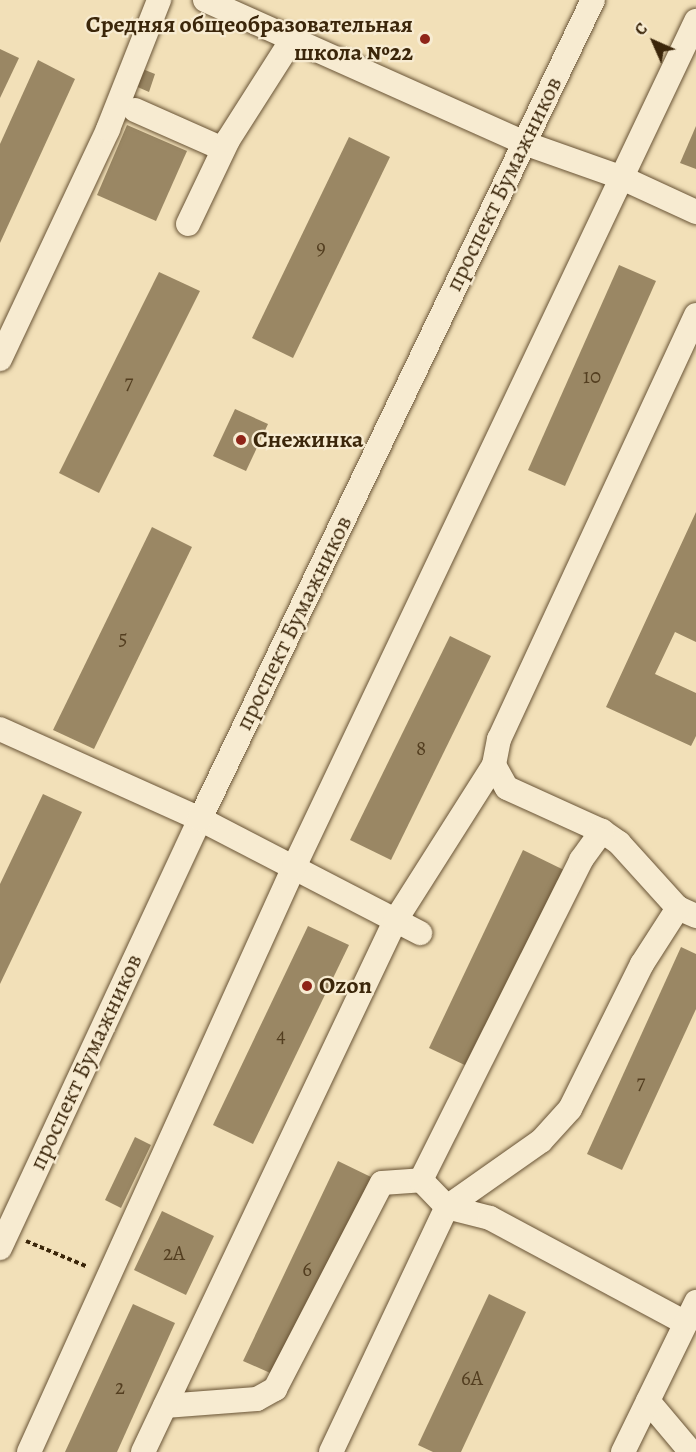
<!DOCTYPE html>
<html>
<head>
<meta charset="utf-8">
<style>
	body { margin:0 }
	#map { position:relative; width:696px; height:1452px; overflow:hidden; background:#f2e0b8; font-family:Alegreya,serif }
	div>[style] { position:absolute }
	.building>* { inset:0; background:#9a8764 }
	.path>* { height:4px; margin-top:-2px; transform-origin:0; background:repeating-linear-gradient(90deg,#3b260a 0 4.5px,transparent 0 7.5px) }
	.roads { filter:drop-shadow(0 0 2px #695436) drop-shadow(0 0 2px #695436) }
	.minor>* { height:24px; margin:-12px; padding:0 12px; transform-origin:12px; border-radius:12px; background:#f7ebd1 }
	.dots>* { width:16px; height:16px; translate:-50% -50%; box-sizing:border-box; border:3px solid #f7ebd1; border-radius:50% }
	span { translate:-50% -50%; white-space:nowrap; text-align:center; line-height:1.15; -webkit-text-stroke:4.5px #f7ebd1; paint-order:stroke }
	.number-label { font-size:21px; color:#533e20 }
	.number-label span { -webkit-text-stroke-width:0 }
	.poi-label { font-size:24px; color:#3b260a; font-weight:700 }
	.right { translate:-100% -50%; text-align:right }
	.left { translate:0 -50%; text-align:left }
	.street-label { font-size:24px; color:#3b260a }
	.north { position:absolute; left:624px; top:12px; width:60px; height:60px; -webkit-text-stroke:4px #f7ebd1; paint-order:stroke; rotate:315deg; font-size:16px; font-weight:700; line-height:24px; text-align:center; color:#3b260a }
	.north::after { content:''; display:block; margin:auto; width:21px; height:27px; background:#3b260a; clip-path:polygon(50% 0,100% 100%,50% 72%,0 100%) }
</style>
</head>
<body>
<div id="map">
	<div class="building">
		<i style="clip-path:polygon(0 49px,19px 58px,0 98px)"></i>
		<i style="clip-path:polygon(38px 60px,75px 79px,0 243px,0 144px)"></i>
		<i style="clip-path:polygon(140px 68px,155px 74px,149px 92px,133px 85px)"></i>
		<i style="clip-path:polygon(127px 125px,187px 151px,156px 221px,97px 195px)"></i>
		<i style="clip-path:polygon(696px 126px,696px 169px,680px 163px)"></i>
		<i style="clip-path:polygon(349px 137px,390px 157px,293px 358px,252px 338px)"></i>
		<i style="clip-path:polygon(619px 265px,656px 281px,565px 486px,528px 470px)"></i>
		<i style="clip-path:polygon(159px 272px,200px 291px,99px 493px,59px 473px)"></i>
		<i style="clip-path:polygon(235px 409px,268px 424px,246px 471px,213px 456px)"></i>
		<i style="clip-path:polygon(696px 512px,696px 642px,675px 632px,655px 674px,696px 693px,696px 736px,691px 746px,606px 707px)"></i>
		<i style="clip-path:polygon(152px 527px,192px 547px,94px 749px,53px 730px)"></i>
		<i style="clip-path:polygon(450px 636px,491px 656px,391px 860px,350px 840px)"></i>
		<i style="clip-path:polygon(43px 794px,82px 812px,0 984px,0 884px)"></i>
		<i style="clip-path:polygon(523px 850px,566px 871px,471px 1068px,429px 1048px)"></i>
		<i style="clip-path:polygon(308px 926px,349px 945px,253px 1144px,213px 1125px)"></i>
		<i style="clip-path:polygon(681px 947px,696px 954px,696px 1009px,622px 1170px,587px 1154px)"></i>
		<i style="clip-path:polygon(135px 1137px,151px 1145px,121px 1208px,105px 1200px)"></i>
		<i style="clip-path:polygon(338px 1161px,371px 1177px,277px 1376px,243px 1361px)"></i>
		<i style="clip-path:polygon(162px 1211px,214px 1236px,186px 1295px,134px 1270px)"></i>
		<i style="clip-path:polygon(489px 1294px,526px 1312px,461px 1452px,433px 1452px,418px 1445px)"></i>
		<i style="clip-path:polygon(133px 1304px,175px 1323px,117px 1452px,65px 1452px)"></i>
	</div>
	<div class="path">
		<i style="left:26px;top:1241px;width:67px;rotate:22.8deg"></i>
	</div>
	<div class="roads">
		<div class="minor">
			<i style="left:205px;top:0;width:350px;rotate:24.1deg"></i>
			<i style="left:524px;top:143px;width:102px;rotate:19.5deg"></i>
			<i style="left:620px;top:177px;width:84px;rotate:24.7deg"></i>
			<i style="left:135px;top:110px;width:96px;rotate:23.9deg"></i>
			<i style="left:188px;top:224px;width:93px;rotate:-64.5deg"></i>
			<i style="left:228px;top:140px;width:121px;rotate:-57.5deg"></i>
			<i style="left:696px;top:315px;width:468px;rotate:114.9deg"></i>
			<i style="left:499px;top:739px;width:26px;rotate:101deg"></i>
			<i style="left:494px;top:765px;width:26px;rotate:61deg"></i>
			<i style="left:507px;top:788px;width:104px;rotate:24.4deg"></i>
			<i style="left:602px;top:831px;width:21px;rotate:35deg"></i>
			<i style="left:619px;top:843px;width:88px;rotate:47.8deg"></i>
			<i style="left:678px;top:908px;width:20px;rotate:24deg"></i>
			<i style="left:0;top:359px;width:254px;rotate:-64.8deg"></i>
			<i style="left:108px;top:129px;width:139px;rotate:-68.4deg"></i>
			<i style="left:0;top:729px;width:219px;rotate:24.2deg"></i>
			<i style="left:200px;top:819px;width:248px;rotate:27.4deg"></i>
			<i style="left:421px;top:1180px;width:37px;rotate:46deg"></i>
			<i style="left:447px;top:1207px;width:44px;rotate:14.3deg"></i>
			<i style="left:490px;top:1218px;width:222px;rotate:28.2deg"></i>
			<i style="left:0;top:1248px;width:473px;rotate:-65deg"></i>
			<i style="left:200px;top:819px;width:908px;rotate:-64.37deg"></i>
			<i style="left:648px;top:1401px;width:67px;rotate:49.9deg"></i>
			<i style="left:165px;top:1406px;width:92px;rotate:-4.4deg"></i>
			<i style="left:257px;top:1399px;width:21px;rotate:-29deg"></i>
			<i style="left:275px;top:1389px;width:232px;rotate:-62.6deg"></i>
			<i style="left:382px;top:1183px;width:39px;rotate:-4deg"></i>
			<i style="left:421px;top:1180px;width:358px;rotate:-63.4deg"></i>
			<i style="left:581px;top:860px;width:36px;rotate:-54deg"></i>
			<i style="left:29px;top:1452px;width:642px;rotate:-65.63deg"></i>
			<i style="left:294px;top:867px;width:937px;rotate:-64.58deg"></i>
			<i style="left:143px;top:1452px;width:588px;rotate:-64.61deg"></i>
			<i style="left:395px;top:921px;width:185px;rotate:-57.6deg"></i>
			<i style="left:331px;top:1452px;width:271px;rotate:-64.7deg"></i>
			<i style="left:447px;top:1207px;width:115px;rotate:-35.1deg"></i>
			<i style="left:541px;top:1141px;width:43px;rotate:-47.8deg"></i>
			<i style="left:570px;top:1109px;width:162px;rotate:-63.6deg"></i>
			<i style="left:642px;top:964px;width:67px;rotate:-57.3deg"></i>
			<i style="left:623px;top:1452px;width:167px;rotate:-64deg"></i>
		</div>
	</div>
	<div class="dots">
		<i style="left:425px;top:39px;background:#8f2418"></i>
		<i style="left:241px;top:440px;background:#8f2418"></i>
		<i style="left:307px;top:986px;background:#8f2418"></i>
	</div>
	<div class="number-label">
		<span style="left:321px;top:247px">9</span>
		<span style="left:592px;top:376px">10</span>
		<span style="left:129px;top:382px">7</span>
		<span style="left:123px;top:638px">5</span>
		<span style="left:421px;top:748px">8</span>
		<span style="left:281px;top:1035px">4</span>
		<span style="left:641px;top:1082px">7</span>
		<span style="left:174px;top:1253px">2А</span>
		<span style="left:307px;top:1269px">6</span>
		<span style="left:472px;top:1378px">6А</span>
		<span style="left:120px;top:1387px">2</span>
	</div>
	<div class="poi-label">
		<span class="right" style="left:413px;top:39px">Средняя общеобразовательная<br>школа №22</span>
		<span class="left" style="left:253px;top:440px">Снежинка</span>
		<span class="left" style="left:319px;top:986px">Ozon</span>
	</div>
	<div class="street-label">
		<span style="left:504px;top:184px;rotate:-64deg">проспект Бумажников</span>
		<span style="left:294px;top:623px;rotate:-64deg">проспект Бумажников</span>
		<span style="left:86px;top:1062px;rotate:-65deg">проспект Бумажников</span>
	</div>
	<div class="north">С</div>
</div>
</body>
</html>
